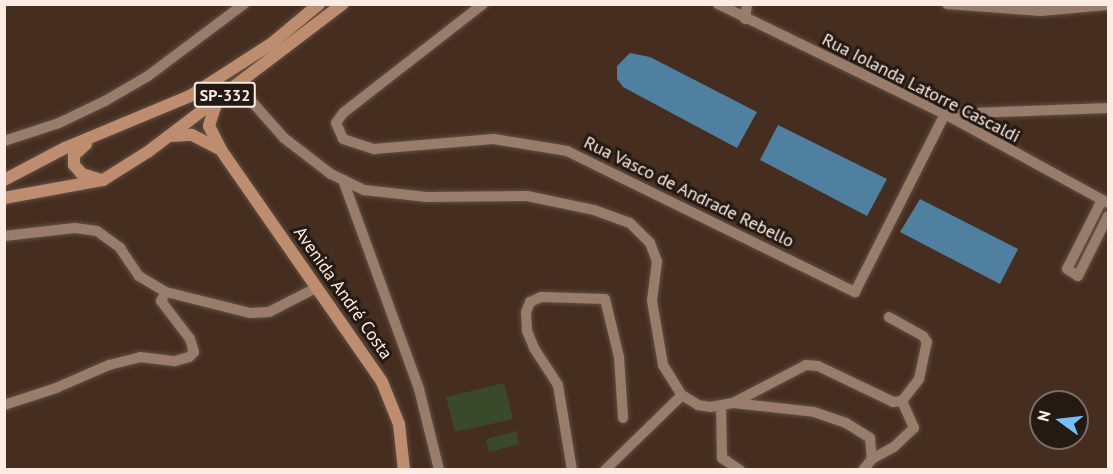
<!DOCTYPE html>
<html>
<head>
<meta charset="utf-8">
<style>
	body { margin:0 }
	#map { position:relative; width:1113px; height:474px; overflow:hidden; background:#452e20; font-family:"PT Sans",sans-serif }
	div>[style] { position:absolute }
	.green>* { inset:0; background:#3a4929 }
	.water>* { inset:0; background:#4f80a0 }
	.roads { filter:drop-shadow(0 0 2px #614e41) drop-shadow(0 0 2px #614e41) }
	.minor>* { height:10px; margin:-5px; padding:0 5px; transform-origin:5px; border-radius:5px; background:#987c6c }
	.major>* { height:12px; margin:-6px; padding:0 6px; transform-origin:6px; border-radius:6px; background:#be8d6f }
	span { translate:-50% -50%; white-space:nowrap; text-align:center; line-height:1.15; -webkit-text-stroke:6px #241913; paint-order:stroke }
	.shield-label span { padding:2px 4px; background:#241913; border:2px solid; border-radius:4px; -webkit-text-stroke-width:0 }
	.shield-label { font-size:16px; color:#fcece3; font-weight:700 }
	.street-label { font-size:18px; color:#fcece3 }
	.frame { position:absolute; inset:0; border:6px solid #fcece3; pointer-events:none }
	.north { position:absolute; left:1029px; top:390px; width:60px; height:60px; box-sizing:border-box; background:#241913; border:2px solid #7a6d66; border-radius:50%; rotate:285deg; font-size:16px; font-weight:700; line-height:24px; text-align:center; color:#fcece3 }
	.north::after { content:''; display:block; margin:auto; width:21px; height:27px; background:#74c0f6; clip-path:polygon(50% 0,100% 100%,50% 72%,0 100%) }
</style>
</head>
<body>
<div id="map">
	<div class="green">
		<i style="clip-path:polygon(504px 383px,513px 419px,455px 432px,446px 397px)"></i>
		<i style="clip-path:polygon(516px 431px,519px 444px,489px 452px,486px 439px)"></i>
	</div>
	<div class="water">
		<i style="clip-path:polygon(630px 53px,650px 57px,757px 112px,737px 148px,623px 87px,617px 79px,617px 66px)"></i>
		<i style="clip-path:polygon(778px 125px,887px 179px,867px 216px,760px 160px)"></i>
		<i style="clip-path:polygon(920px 199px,1018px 249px,1000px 284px,900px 232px)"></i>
	</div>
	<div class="roads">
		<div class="minor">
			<i style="left:483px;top:4px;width:177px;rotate:142.1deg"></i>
			<i style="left:343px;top:113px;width:12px;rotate:125deg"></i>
			<i style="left:336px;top:123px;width:17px;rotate:66deg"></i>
			<i style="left:343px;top:139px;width:33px;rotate:18deg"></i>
			<i style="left:374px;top:149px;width:120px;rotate:-4.8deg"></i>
			<i style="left:494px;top:139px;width:74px;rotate:9.3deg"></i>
			<i style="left:567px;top:151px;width:321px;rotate:26.1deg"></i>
			<i style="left:855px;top:292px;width:199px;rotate:-63.2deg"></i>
			<i style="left:718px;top:4px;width:252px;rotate:25.9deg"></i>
			<i style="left:945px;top:114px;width:186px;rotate:28.6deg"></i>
			<i style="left:947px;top:4px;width:94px;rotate:4.3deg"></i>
			<i style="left:1041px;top:11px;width:67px;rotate:-5.1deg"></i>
			<i style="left:745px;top:19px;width:15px;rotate:-82deg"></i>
			<i style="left:238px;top:86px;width:69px;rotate:48.5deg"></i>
			<i style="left:284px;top:138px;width:59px;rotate:37.5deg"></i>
			<i style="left:331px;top:174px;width:37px;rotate:26deg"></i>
			<i style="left:364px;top:190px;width:63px;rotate:6.3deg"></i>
			<i style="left:427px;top:197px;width:100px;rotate:-0.6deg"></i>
			<i style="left:527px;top:196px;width:68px;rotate:11.8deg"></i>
			<i style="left:594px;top:210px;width:38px;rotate:20deg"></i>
			<i style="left:630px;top:223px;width:28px;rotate:45deg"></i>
			<i style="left:650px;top:243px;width:19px;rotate:69deg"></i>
			<i style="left:657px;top:261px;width:40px;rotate:97.1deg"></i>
			<i style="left:652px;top:301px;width:65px;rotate:80.2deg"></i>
			<i style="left:663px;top:365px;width:36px;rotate:58deg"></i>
			<i style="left:682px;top:395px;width:19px;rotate:32deg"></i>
			<i style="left:698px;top:405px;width:12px;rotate:9deg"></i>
			<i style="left:710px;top:407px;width:23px;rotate:-10deg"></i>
			<i style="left:733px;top:403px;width:82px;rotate:-27.5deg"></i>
			<i style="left:806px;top:365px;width:12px;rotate:5deg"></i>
			<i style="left:818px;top:366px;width:83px;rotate:25.6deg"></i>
			<i style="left:893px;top:402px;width:9px;rotate:-6deg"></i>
			<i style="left:902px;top:401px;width:28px;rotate:-52deg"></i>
			<i style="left:919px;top:379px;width:38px;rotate:-78deg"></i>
			<i style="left:927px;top:342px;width:7px;rotate:-124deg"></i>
			<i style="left:923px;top:336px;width:39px;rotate:-151deg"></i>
			<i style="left:945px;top:114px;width:163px;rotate:-2.1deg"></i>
			<i style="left:4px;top:141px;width:58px;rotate:-18.1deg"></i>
			<i style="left:59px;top:123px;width:51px;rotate:-25.6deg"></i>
			<i style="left:105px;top:101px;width:50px;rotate:-30.2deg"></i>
			<i style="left:148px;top:76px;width:120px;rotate:-36.9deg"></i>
			<i style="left:343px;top:180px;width:222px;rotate:70deg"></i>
			<i style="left:419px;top:389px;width:83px;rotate:76.1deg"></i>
			<i style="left:1102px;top:200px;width:77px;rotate:116.9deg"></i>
			<i style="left:1067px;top:269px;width:13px;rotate:32deg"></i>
			<i style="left:1078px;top:276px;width:67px;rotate:-63.4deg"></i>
			<i style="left:4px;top:236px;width:71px;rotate:-6.4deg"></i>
			<i style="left:75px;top:228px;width:22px;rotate:8deg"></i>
			<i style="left:97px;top:231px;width:29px;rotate:36deg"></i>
			<i style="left:120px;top:248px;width:34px;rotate:56deg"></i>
			<i style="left:139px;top:276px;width:31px;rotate:31deg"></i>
			<i style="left:166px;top:292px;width:87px;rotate:14deg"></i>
			<i style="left:250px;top:313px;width:19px;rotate:-3deg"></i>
			<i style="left:269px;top:312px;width:53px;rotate:-27.1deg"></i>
			<i style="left:733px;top:403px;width:81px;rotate:6.3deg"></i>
			<i style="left:814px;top:412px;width:34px;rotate:19deg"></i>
			<i style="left:846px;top:423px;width:28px;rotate:32deg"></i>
			<i style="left:870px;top:438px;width:21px;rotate:85deg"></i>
			<i style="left:872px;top:459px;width:14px;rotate:129deg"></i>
			<i style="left:4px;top:405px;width:55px;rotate:-18.1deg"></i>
			<i style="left:56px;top:388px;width:58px;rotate:-23.5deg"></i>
			<i style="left:109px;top:365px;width:32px;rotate:-14deg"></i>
			<i style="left:140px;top:357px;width:35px;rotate:7deg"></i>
			<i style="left:175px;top:361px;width:15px;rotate:-16deg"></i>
			<i style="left:189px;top:357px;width:7px;rotate:-45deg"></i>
			<i style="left:194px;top:352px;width:14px;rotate:-107deg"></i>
			<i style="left:190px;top:339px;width:48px;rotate:-127.3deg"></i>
			<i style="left:161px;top:301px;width:10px;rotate:-61deg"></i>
			<i style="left:721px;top:406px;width:52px;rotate:88.9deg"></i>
			<i style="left:722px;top:458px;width:22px;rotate:34deg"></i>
			<i style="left:872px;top:459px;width:25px;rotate:-29deg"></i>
			<i style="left:894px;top:447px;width:28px;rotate:-44deg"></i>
			<i style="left:914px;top:428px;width:30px;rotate:-114deg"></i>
			<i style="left:572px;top:470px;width:86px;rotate:-99.4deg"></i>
			<i style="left:558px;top:385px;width:44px;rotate:-123deg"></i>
			<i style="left:534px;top:348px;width:18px;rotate:-112deg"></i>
			<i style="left:527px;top:331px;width:19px;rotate:-93deg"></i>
			<i style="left:526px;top:312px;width:11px;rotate:-68deg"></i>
			<i style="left:530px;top:302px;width:12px;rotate:-24deg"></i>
			<i style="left:541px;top:297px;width:64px;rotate:1.8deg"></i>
			<i style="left:605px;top:299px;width:60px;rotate:76.4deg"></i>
			<i style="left:619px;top:357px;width:61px;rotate:86.2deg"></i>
			<i style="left:605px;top:470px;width:107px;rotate:-44.2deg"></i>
		</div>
		<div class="major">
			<i style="left:217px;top:101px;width:26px;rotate:108deg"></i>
			<i style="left:209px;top:126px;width:27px;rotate:63deg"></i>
			<i style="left:221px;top:150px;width:282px;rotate:55.2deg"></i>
			<i style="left:382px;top:382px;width:45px;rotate:68deg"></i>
			<i style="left:399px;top:424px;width:46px;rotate:83.8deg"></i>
			<i style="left:170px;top:136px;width:22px;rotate:-3deg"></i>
			<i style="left:192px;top:135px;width:29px;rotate:27deg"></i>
			<i style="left:86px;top:144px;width:16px;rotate:137deg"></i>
			<i style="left:74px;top:155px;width:10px;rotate:90deg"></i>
			<i style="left:74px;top:165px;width:12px;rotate:48deg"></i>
			<i style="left:82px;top:174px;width:21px;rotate:17deg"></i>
			<i style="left:4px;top:180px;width:69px;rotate:-27.7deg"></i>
			<i style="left:65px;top:148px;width:135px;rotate:-22.6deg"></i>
			<i style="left:190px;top:96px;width:96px;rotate:-32.7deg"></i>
			<i style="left:271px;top:44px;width:62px;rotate:-39.8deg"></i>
			<i style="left:4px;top:198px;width:101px;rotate:-10.3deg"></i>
			<i style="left:103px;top:180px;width:54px;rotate:-32.2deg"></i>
			<i style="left:149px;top:151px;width:243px;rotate:-37.2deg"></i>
		</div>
	</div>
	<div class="shield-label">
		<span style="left:225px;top:95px">SP-332</span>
	</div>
	<div class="street-label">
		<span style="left:921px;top:88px;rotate:27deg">Rua Iolanda Latorre Cascaldi</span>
		<span style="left:689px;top:192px;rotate:26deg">Rua Vasco de Andrade Rebello</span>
		<span style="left:343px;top:293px;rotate:55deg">Avenida André Costa</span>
	</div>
	<div class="frame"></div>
	<div class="north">N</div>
</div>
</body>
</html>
